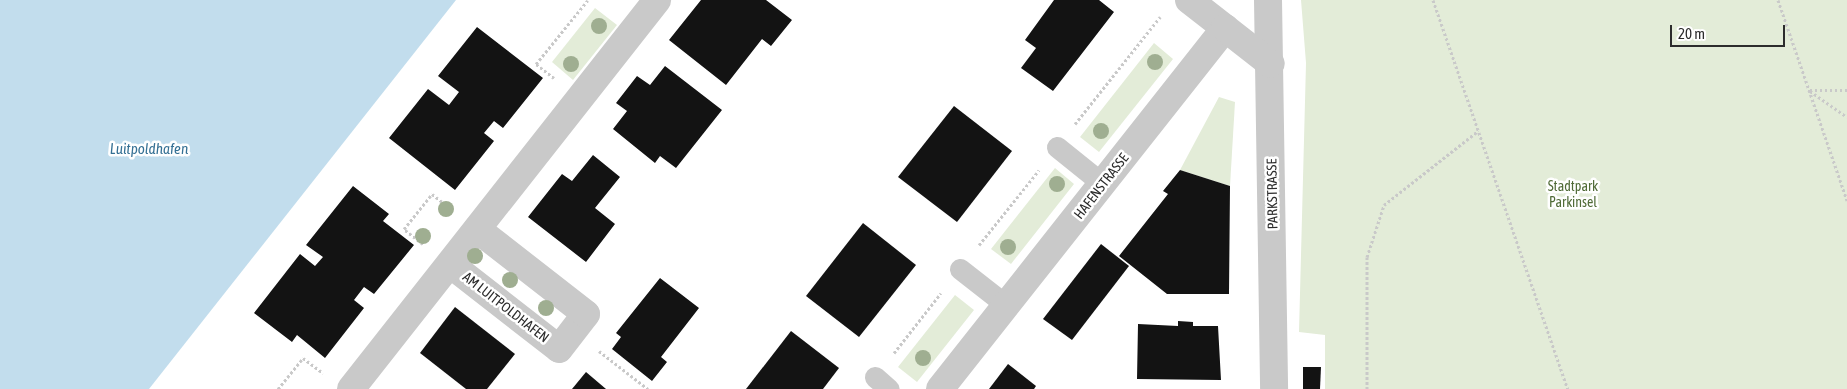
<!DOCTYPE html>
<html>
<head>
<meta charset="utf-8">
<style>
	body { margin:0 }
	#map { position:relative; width:1847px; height:389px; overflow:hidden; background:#fff; font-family:"Asap Condensed",sans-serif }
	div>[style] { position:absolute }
	.green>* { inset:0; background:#e3ecd8 }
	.water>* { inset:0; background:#c2dded }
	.building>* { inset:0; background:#131313 }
	.path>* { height:3px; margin-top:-1.5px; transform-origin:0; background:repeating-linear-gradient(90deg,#c9c9c9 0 2.5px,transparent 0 5px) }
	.lane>* { height:21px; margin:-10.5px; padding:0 10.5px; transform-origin:10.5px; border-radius:10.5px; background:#c9c9c9 }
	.street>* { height:28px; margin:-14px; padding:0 14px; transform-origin:14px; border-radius:14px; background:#c9c9c9 }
	.trees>* { width:16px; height:16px; margin:-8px; border-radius:50%; background:#9fae91 }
	span { translate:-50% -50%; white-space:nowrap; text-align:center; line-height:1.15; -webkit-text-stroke:5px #fff; paint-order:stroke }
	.street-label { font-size:14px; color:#2c2c2c }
	.park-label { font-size:14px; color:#506b37 }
	.water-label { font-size:15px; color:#357094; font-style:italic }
	.scale { position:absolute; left:1670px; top:25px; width:115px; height:22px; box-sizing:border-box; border:2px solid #2c2c2c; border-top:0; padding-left:6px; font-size:15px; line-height:18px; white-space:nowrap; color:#2c2c2c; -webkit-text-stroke:4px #fff; paint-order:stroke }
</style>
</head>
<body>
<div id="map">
	<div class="green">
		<i style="clip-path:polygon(1301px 0,1847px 0,1847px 389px,1325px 389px,1325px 335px,1299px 332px,1306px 63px)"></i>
		<i style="clip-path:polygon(595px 8px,617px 25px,573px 80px,552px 62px)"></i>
		<i style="clip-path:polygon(1154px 43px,1173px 59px,1099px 152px,1080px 137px)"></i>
		<i style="clip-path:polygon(1219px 97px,1235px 102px,1230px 186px,1180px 170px)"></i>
		<i style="clip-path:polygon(1055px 168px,1074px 184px,1011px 264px,991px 249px)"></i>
		<i style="clip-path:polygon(955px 295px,974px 310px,917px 382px,898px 367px)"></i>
	</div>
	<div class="water">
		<i style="clip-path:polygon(0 0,456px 0,149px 389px,0 389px)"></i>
	</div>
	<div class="building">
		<i style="clip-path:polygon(701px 0,766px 0,792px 20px,771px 46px,762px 39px,726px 85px,669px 40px)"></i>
		<i style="clip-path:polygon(1054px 0,1099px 0,1114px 12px,1053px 91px,1021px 68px,1036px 48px,1025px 40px)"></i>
		<i style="clip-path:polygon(477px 27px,543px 78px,503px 128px,494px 121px,484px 133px,494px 141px,455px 190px,389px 138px,428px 89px,449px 105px,459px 92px,438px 76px)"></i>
		<i style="clip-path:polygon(665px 66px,722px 110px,676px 168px,660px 156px,655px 163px,613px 129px,627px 111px,616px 103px,637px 76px,650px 85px)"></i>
		<i style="clip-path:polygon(954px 106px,1012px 151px,957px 222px,898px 177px)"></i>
		<i style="clip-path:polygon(593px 155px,620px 177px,595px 208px,615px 224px,586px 262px,528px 217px,562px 174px,572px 181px)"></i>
		<i style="clip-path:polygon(1180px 170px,1230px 186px,1229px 294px,1167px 294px,1119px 256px,1168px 194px,1163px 191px)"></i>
		<i style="clip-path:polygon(353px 186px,389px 214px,383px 221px,414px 245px,374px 294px,364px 287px,354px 300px,364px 308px,325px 358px,297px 335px,292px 342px,254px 313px,300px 254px,315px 266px,323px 257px,306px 245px)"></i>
		<i style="clip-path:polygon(863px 223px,916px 265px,859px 337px,806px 296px)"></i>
		<i style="clip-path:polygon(1101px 244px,1129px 266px,1072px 340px,1043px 319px)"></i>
		<i style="clip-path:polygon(660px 278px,699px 308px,661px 357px,667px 362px,652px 381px,612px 349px,621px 337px,616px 333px)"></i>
		<i style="clip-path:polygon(455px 307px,515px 354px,487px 389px,466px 389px,420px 353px)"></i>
		<i style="clip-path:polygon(1178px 321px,1193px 322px,1193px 326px,1218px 326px,1221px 380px,1137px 379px,1138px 324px,1178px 326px)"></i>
		<i style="clip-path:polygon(791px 331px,839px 368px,823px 389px,746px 389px)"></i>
		<i style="clip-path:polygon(1008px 364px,1036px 386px,1034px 389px,989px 389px)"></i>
		<i style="clip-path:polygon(1303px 367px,1321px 367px,1320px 389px,1303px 389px)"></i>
		<i style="clip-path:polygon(586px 372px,606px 389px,572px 389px)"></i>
	</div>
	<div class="path">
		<i style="left:1433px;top:0;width:412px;rotate:70.9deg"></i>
		<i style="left:1778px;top:0;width:212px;rotate:71deg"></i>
		<i style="left:554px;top:78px;width:23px;rotate:-142deg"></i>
		<i style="left:536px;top:64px;width:82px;rotate:-50.9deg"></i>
		<i style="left:1810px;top:90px;width:37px"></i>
		<i style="left:1810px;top:91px;width:45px;rotate:35.1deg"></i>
		<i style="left:1075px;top:124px;width:137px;rotate:-51.5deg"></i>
		<i style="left:423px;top:244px;width:24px;rotate:-142deg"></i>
		<i style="left:404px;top:229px;width:45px;rotate:-51.3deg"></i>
		<i style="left:432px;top:194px;width:23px;rotate:38deg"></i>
		<i style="left:979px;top:245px;width:96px;rotate:-51.3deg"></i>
		<i style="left:599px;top:351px;width:62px;rotate:37.8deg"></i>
		<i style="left:894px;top:353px;width:76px;rotate:-51.9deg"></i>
		<i style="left:278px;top:389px;width:40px;rotate:-51deg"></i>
		<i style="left:303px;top:358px;width:25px;rotate:37deg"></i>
		<i style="left:1367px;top:389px;width:132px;rotate:-90deg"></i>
		<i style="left:1367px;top:257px;width:55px;rotate:-71.9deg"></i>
		<i style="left:1384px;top:205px;width:120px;rotate:-38.2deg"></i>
	</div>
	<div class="lane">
		<i style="left:1057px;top:147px;width:59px;rotate:38.8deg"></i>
		<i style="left:960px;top:269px;width:58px;rotate:38deg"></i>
		<i style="left:875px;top:377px;width:18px;rotate:41deg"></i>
	</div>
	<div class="street">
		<i style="left:1189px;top:0;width:46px;rotate:37.9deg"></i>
		<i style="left:1268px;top:0;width:389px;rotate:89.1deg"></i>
		<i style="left:450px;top:264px;width:138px;rotate:37.9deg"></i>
		<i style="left:559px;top:349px;width:44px;rotate:-52.4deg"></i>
		<i style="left:586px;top:314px;width:138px;rotate:-142.1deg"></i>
		<i style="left:351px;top:389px;width:495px;rotate:-51.8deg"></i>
		<i style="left:940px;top:389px;width:460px;rotate:-51.7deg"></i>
		<i style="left:1225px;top:28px;width:58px;rotate:38deg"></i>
	</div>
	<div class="trees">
		<i style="left:599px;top:26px"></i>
		<i style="left:1155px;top:62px"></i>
		<i style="left:571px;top:64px"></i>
		<i style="left:1101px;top:131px"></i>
		<i style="left:1057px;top:184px"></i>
		<i style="left:446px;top:209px"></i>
		<i style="left:423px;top:236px"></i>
		<i style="left:1008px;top:247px"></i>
		<i style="left:475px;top:256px"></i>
		<i style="left:510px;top:280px"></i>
		<i style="left:546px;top:308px"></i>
		<i style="left:923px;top:358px"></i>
	</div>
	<div class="street-label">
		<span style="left:1101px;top:186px;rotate:-52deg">HAFENSTRASSE</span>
		<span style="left:1272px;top:194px;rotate:-91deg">PARKSTRASSE</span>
		<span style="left:506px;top:307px;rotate:38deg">AM LUITPOLDHAFEN</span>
	</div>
	<div class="park-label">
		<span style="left:1573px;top:194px">Stadtpark<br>Parkinsel</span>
	</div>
	<div class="water-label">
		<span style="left:149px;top:149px">Luitpoldhafen</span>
	</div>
	<div class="scale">20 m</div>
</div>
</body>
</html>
